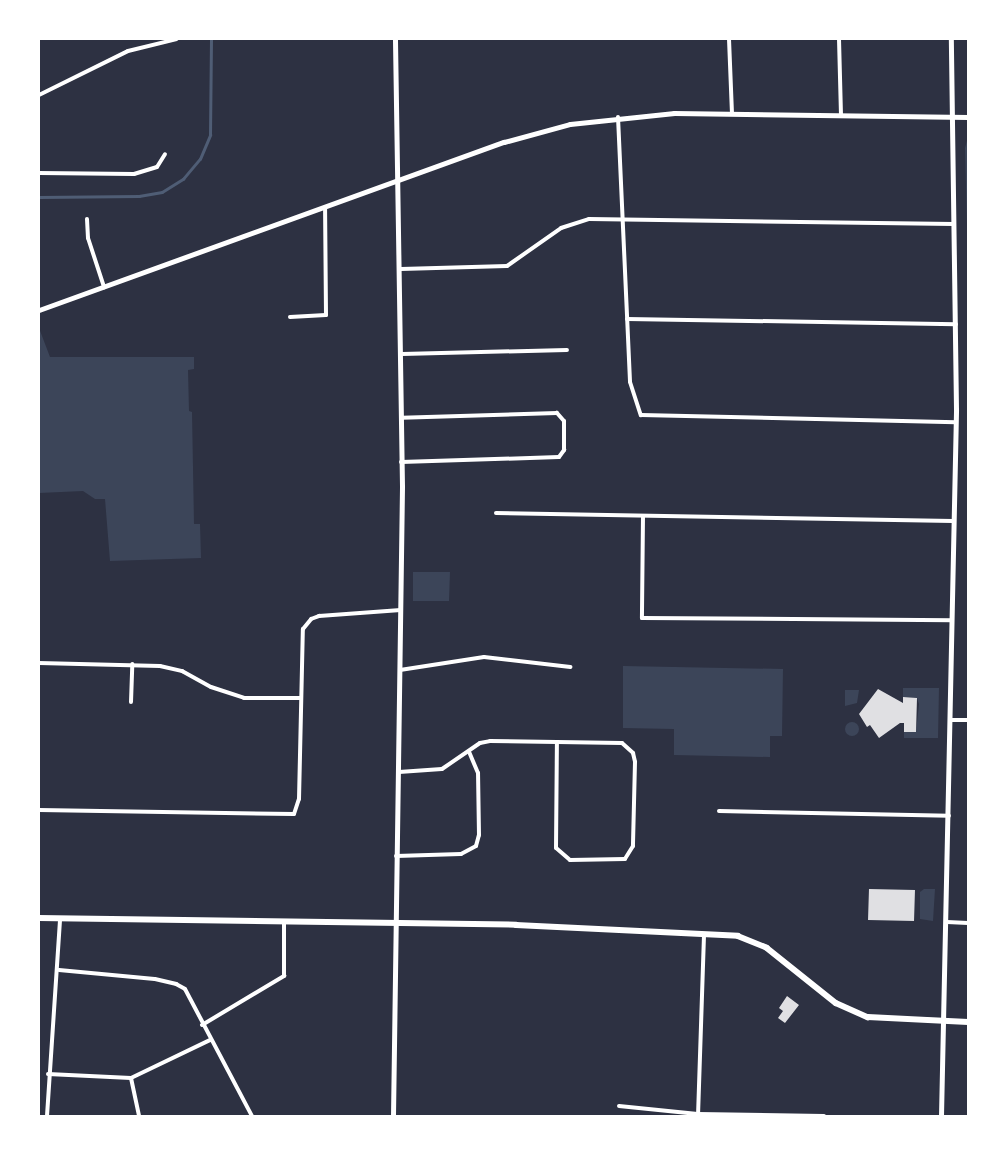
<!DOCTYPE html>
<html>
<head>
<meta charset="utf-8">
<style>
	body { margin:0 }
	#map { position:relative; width:1007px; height:1155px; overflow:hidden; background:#2d3142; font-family:"PT Sans",sans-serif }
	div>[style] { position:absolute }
	.green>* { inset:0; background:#3c4559 }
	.round { border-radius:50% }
	.stream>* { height:2.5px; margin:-1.25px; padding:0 1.25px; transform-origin:1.25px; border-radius:1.25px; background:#4f5d75 }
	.building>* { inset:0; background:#e0e0e3 }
	.minor>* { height:4px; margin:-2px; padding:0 2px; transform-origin:2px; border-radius:2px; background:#fff }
	.tertiary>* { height:5px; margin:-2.5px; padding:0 2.5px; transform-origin:2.5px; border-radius:2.5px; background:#fff }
	.secondary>* { height:5.5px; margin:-2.75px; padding:0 2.75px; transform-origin:2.75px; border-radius:2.75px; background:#fff }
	span { translate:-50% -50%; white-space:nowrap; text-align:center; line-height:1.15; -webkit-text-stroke:5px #fff; paint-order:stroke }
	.frame { position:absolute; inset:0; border:40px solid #fff; pointer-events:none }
</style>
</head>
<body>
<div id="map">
	<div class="green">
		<i style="clip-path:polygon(968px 137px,968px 264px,965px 148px)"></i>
		<i style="clip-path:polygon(39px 328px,50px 357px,194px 357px,194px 369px,188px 370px,189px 411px,192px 412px,194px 524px,200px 524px,201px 558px,110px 561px,105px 499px,95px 499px,83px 491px,39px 493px)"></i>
		<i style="clip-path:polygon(413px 572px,450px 572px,449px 601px,413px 601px)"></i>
		<i style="clip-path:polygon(623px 666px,783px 669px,782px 736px,770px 736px,770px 757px,674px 755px,674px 729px,623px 728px)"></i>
		<i style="clip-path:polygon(903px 688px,939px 688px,938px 738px,904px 738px,904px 732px,916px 732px,919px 704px,917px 698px,903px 697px)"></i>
		<i style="clip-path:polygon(845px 690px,859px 690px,857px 703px,845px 706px)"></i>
		<i class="round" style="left:845px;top:722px;width:14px;height:14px"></i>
		<i style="clip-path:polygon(924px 889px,935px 889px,933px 921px,920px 919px,920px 892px)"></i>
	</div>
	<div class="stream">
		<i style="left:39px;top:197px;width:100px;rotate:-0.6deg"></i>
		<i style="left:139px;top:196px;width:23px;rotate:-10deg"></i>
		<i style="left:162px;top:192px;width:25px;rotate:-32deg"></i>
		<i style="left:183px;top:179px;width:26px;rotate:-50deg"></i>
		<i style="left:200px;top:159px;width:26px;rotate:-67deg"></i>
		<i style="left:210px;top:135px;width:96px;rotate:-89.4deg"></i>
	</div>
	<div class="building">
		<i style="clip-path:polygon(878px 689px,903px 703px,903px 697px,917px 698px,916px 732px,904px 732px,904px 723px,900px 723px,879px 738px,870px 725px,867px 727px,859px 714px)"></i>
		<i style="clip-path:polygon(869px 889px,915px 890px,914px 921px,868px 920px)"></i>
		<i style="clip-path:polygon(787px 996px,799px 1005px,785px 1023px,778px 1018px,783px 1011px,779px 1008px)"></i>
	</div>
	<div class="minor">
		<i style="left:729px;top:39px;width:75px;rotate:87.7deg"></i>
		<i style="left:839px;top:39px;width:77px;rotate:88.5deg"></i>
		<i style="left:39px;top:95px;width:99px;rotate:-26.3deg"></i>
		<i style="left:128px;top:51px;width:50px;rotate:-13.8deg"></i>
		<i style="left:618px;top:117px;width:265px;rotate:87.4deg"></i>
		<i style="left:630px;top:382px;width:35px;rotate:72deg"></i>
		<i style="left:641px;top:415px;width:315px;rotate:1.3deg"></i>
		<i style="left:39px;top:173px;width:95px;rotate:0.6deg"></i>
		<i style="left:134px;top:174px;width:24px;rotate:-17deg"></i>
		<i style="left:157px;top:167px;width:15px;rotate:-58deg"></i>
		<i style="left:87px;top:219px;width:19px;rotate:87deg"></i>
		<i style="left:88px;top:238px;width:52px;rotate:71.9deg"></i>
		<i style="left:401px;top:269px;width:106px;rotate:-1.6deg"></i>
		<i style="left:507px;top:266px;width:66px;rotate:-35.1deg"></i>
		<i style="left:561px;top:228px;width:29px;rotate:-18deg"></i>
		<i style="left:589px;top:219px;width:365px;rotate:0.8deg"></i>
		<i style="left:290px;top:317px;width:36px;rotate:-3deg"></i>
		<i style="left:326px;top:315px;width:107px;rotate:-90.5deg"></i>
		<i style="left:627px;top:319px;width:329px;rotate:0.9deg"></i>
		<i style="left:402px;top:354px;width:165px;rotate:-1.4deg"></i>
		<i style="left:401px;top:462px;width:158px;rotate:-1.8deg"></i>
		<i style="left:559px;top:457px;width:9px;rotate:-54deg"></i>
		<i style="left:564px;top:450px;width:29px;rotate:-90deg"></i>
		<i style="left:564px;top:421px;width:11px;rotate:-131deg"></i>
		<i style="left:557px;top:413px;width:155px;rotate:178.2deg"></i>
		<i style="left:496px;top:513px;width:457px;rotate:1deg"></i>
		<i style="left:643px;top:516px;width:102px;rotate:90.6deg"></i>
		<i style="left:642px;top:618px;width:310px;rotate:0.4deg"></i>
		<i style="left:39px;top:663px;width:121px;rotate:1.4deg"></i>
		<i style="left:160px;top:666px;width:23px;rotate:13deg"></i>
		<i style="left:182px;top:671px;width:33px;rotate:29deg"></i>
		<i style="left:211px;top:687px;width:35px;rotate:18deg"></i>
		<i style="left:244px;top:698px;width:57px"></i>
		<i style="left:400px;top:670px;width:85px;rotate:-8.8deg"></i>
		<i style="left:484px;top:657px;width:87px;rotate:6.6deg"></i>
		<i style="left:131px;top:702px;width:38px;rotate:-88deg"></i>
		<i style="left:951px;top:720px;width:17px"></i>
		<i style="left:399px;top:772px;width:43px;rotate:-4deg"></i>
		<i style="left:442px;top:769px;width:46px;rotate:-34.4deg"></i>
		<i style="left:480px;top:743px;width:10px;rotate:-11deg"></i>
		<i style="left:490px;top:741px;width:67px;rotate:0.9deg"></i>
		<i style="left:557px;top:742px;width:65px;rotate:0.9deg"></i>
		<i style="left:622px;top:743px;width:15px;rotate:42deg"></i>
		<i style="left:633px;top:753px;width:9px;rotate:77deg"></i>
		<i style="left:635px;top:762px;width:84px;rotate:91.4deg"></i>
		<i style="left:633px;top:846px;width:15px;rotate:122deg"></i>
		<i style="left:625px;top:859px;width:55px;rotate:179deg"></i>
		<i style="left:570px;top:860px;width:18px;rotate:-139deg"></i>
		<i style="left:556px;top:848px;width:106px;rotate:-89.5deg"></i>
		<i style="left:39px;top:810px;width:255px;rotate:0.9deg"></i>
		<i style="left:294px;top:814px;width:16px;rotate:-72deg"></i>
		<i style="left:299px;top:799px;width:170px;rotate:-88.7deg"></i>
		<i style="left:303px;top:629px;width:13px;rotate:-51deg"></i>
		<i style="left:311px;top:619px;width:9px;rotate:-21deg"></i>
		<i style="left:319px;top:616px;width:82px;rotate:-4.2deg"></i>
		<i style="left:719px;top:811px;width:230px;rotate:1.2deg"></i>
		<i style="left:396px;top:856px;width:65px;rotate:-1.8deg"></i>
		<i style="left:461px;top:854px;width:17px;rotate:-28deg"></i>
		<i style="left:476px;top:846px;width:11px;rotate:-75deg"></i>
		<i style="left:479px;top:835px;width:62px;rotate:-90.9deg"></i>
		<i style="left:478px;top:773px;width:23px;rotate:-113deg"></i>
		<i style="left:947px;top:922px;width:21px;rotate:3deg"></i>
		<i style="left:59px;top:970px;width:96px;rotate:5.4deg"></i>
		<i style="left:155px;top:979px;width:22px;rotate:13deg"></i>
		<i style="left:176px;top:984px;width:10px;rotate:29deg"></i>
		<i style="left:185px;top:989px;width:144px;rotate:62.2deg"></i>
		<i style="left:202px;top:1025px;width:96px;rotate:-30.9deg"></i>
		<i style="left:284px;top:976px;width:54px;rotate:-90deg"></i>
		<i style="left:48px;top:1074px;width:83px;rotate:2.8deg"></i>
		<i style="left:131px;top:1078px;width:88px;rotate:-25.7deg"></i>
		<i style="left:131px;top:1078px;width:39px;rotate:78deg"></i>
		<i style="left:619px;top:1106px;width:79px;rotate:5.8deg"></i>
		<i style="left:698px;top:1114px;width:126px;rotate:0.9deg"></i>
		<i style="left:47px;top:1116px;width:197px;rotate:-86.2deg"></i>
		<i style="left:698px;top:1116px;width:182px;rotate:-88.1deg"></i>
	</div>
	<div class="tertiary">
		<i style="left:39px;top:310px;width:494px;rotate:-19.9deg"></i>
		<i style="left:504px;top:142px;width:68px;rotate:-15.3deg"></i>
		<i style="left:570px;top:124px;width:105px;rotate:-6deg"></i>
		<i style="left:674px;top:113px;width:294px;rotate:0.8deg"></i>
		<i style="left:393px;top:1116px;width:630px;rotate:-89.18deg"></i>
		<i style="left:402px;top:486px;width:447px;rotate:-90.9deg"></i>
		<i style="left:941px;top:1116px;width:707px;rotate:-88.78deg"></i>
		<i style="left:956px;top:409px;width:370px;rotate:-90.8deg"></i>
	</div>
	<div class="secondary">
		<i style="left:39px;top:918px;width:477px;rotate:0.8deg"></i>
		<i style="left:516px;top:925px;width:222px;rotate:2.8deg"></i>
		<i style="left:738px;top:936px;width:31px;rotate:22deg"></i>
		<i style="left:767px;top:948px;width:88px;rotate:38.6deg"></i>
		<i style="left:836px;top:1003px;width:35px;rotate:24deg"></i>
		<i style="left:868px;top:1017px;width:100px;rotate:2.9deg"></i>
	</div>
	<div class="frame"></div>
</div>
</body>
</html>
